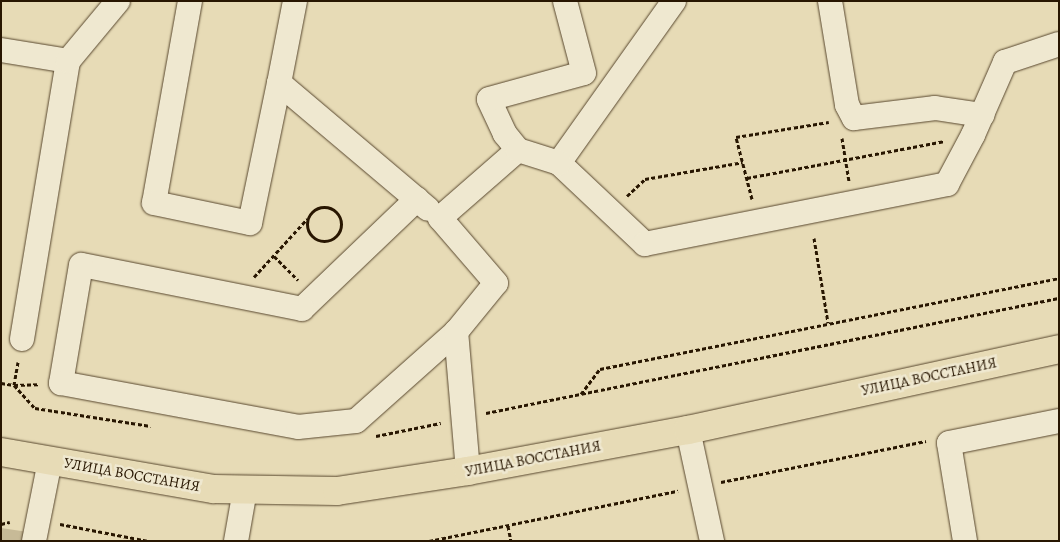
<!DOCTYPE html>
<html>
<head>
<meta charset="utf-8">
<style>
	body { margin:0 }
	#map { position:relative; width:1060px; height:542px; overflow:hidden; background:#e7dbb6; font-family:Alegreya,serif }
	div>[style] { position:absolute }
	.green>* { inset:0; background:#c7ba97 }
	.path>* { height:3px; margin-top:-1.5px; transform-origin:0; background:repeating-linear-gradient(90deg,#281601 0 4px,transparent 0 6.5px) }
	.path>.ring { margin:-1.5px; padding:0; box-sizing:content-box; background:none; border:3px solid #281601; border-radius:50% }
	.roads { filter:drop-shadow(0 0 1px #58472e) drop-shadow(0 0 1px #58472e) }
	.minor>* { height:24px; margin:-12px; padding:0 12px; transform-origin:12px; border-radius:12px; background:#efe8d0 }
	.major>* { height:28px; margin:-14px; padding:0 14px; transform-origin:14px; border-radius:14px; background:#e7dbb6 }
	span { translate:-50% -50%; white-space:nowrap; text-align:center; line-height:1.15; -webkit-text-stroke:5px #efe8d0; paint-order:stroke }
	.street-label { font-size:15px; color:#281601 }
	.frame { position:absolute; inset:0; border:2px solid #281601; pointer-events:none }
</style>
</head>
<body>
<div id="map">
	<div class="green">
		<i style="clip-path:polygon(1px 528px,28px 532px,26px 541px,1px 541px)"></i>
	</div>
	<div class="path">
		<i style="left:842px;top:138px;width:44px;rotate:80.8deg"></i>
		<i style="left:747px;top:178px;width:200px;rotate:-10.6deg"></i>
		<i style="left:627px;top:196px;width:25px;rotate:-43deg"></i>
		<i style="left:645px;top:179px;width:99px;rotate:-9.8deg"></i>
		<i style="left:752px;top:199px;width:64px;rotate:-104.5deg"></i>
		<i style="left:736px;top:137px;width:94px;rotate:-9.2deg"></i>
		<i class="ring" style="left:307px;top:207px;width:31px;height:31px"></i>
		<i style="left:814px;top:238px;width:86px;rotate:80.6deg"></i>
		<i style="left:274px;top:256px;width:34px;rotate:45deg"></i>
		<i style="left:254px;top:277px;width:79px;rotate:-47.6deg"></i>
		<i style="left:18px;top:362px;width:23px;rotate:100deg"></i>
		<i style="left:14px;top:385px;width:25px;rotate:-2deg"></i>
		<i style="left:1px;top:383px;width:13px;rotate:9deg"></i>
		<i style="left:14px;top:385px;width:31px;rotate:48deg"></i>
		<i style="left:35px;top:408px;width:117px;rotate:8.8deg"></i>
		<i style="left:581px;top:394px;width:31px;rotate:-53deg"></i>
		<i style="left:600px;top:369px;width:468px;rotate:-11.2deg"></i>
		<i style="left:486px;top:413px;width:584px;rotate:-11.35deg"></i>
		<i style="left:376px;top:436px;width:66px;rotate:-11.3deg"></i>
		<i style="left:721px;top:482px;width:209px;rotate:-11.3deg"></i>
		<i style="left:1px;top:524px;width:9px;rotate:-13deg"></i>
		<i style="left:60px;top:524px;width:90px;rotate:10.9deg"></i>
		<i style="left:508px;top:526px;width:15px;rotate:79deg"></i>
		<i style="left:429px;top:541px;width:254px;rotate:-11.4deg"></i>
	</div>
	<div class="roads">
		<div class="minor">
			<i style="left:190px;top:1px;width:205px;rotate:100.1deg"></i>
			<i style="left:154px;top:203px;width:98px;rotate:11.8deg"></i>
			<i style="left:250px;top:223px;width:143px;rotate:-78.3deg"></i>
			<i style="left:295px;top:1px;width:84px;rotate:101deg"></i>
			<i style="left:279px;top:83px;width:195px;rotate:40.2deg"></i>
			<i style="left:674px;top:1px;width:199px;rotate:125.4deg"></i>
			<i style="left:559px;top:163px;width:118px;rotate:43.3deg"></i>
			<i style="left:645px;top:244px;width:308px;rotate:-11.2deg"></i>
			<i style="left:947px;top:184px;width:55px;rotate:-62deg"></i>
			<i style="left:973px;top:135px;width:80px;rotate:-66.3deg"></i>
			<i style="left:1005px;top:62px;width:57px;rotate:-18.4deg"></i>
			<i style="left:830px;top:1px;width:105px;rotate:80.7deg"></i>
			<i style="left:847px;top:105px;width:15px;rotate:62deg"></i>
			<i style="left:854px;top:118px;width:82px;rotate:-7deg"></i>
			<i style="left:935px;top:108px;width:48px;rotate:8.5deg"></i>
			<i style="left:1px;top:50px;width:68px;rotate:9.3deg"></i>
			<i style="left:518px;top:150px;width:21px;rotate:-129deg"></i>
			<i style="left:505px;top:134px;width:38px;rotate:-115deg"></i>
			<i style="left:489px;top:99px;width:98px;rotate:-15.3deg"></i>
			<i style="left:584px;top:73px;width:74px;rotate:-104.8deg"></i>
			<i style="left:417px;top:199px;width:159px;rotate:136.3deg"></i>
			<i style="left:302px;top:309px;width:225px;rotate:-168.7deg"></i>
			<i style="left:81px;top:265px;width:120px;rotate:99.6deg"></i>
			<i style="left:61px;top:383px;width:241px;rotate:10.5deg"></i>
			<i style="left:298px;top:427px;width:58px;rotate:-5.9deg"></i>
			<i style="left:356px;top:421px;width:134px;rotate:-41.7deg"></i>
			<i style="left:22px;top:339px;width:282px;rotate:-80.6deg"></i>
			<i style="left:68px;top:61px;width:78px;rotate:-50.2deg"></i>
			<i style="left:688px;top:430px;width:114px;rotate:77.8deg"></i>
			<i style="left:468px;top:471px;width:140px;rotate:-94.9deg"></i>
			<i style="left:456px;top:332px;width:63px;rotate:-50.8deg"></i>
			<i style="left:496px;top:283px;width:86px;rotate:-130.7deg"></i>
			<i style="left:440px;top:218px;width:103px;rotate:-41.1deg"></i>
			<i style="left:518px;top:150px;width:43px;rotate:17.6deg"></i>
			<i style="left:34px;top:541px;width:82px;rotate:-78.7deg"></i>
			<i style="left:236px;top:541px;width:52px;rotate:-80deg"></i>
			<i style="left:965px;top:541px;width:99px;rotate:-99.3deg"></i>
			<i style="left:949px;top:443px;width:112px;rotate:-11.3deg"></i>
		</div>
		<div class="major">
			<i style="left:1px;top:452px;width:216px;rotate:9.9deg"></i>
			<i style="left:214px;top:489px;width:123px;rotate:0.9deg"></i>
			<i style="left:337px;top:491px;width:133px;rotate:-8.7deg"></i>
			<i style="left:468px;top:471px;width:224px;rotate:-10.6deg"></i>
			<i style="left:688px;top:430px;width:380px;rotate:-12.3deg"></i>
		</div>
	</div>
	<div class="street-label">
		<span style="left:929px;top:377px;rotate:-12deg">УЛИЦА ВОССТАНИЯ</span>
		<span style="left:533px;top:459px;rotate:-11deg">УЛИЦА ВОССТАНИЯ</span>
		<span style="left:132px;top:475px;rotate:10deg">УЛИЦА ВОССТАНИЯ</span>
	</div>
	<div class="frame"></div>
</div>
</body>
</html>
